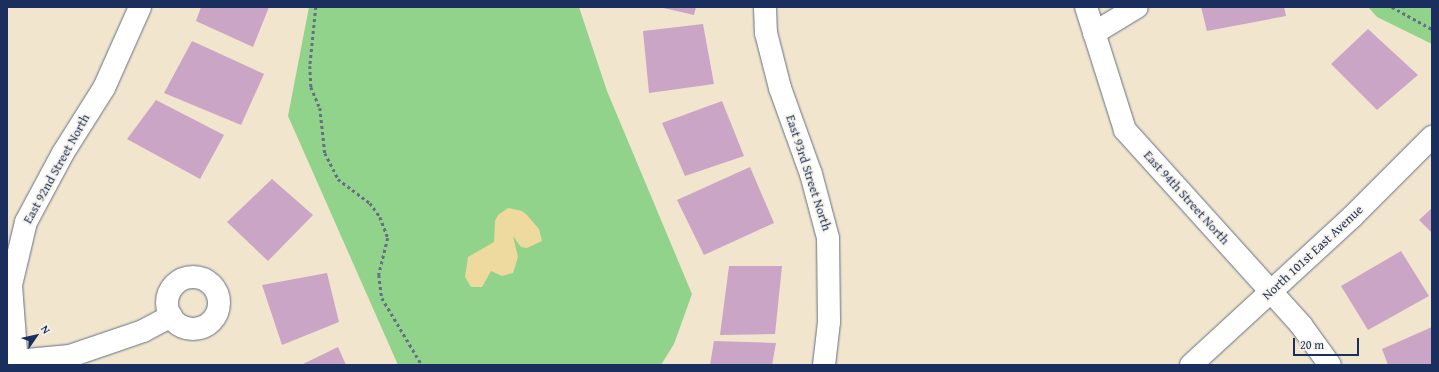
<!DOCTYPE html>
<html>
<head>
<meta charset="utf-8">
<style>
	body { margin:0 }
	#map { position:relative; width:1439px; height:372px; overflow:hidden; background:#f1e6cd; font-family:"Gentium Book Plus",serif }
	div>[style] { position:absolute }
	.green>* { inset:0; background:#91d38a }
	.sand>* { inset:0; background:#eeda9e }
	.building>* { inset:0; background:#caa5c5 }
	.path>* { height:2.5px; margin-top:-1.25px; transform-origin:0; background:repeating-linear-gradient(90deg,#666f85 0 3px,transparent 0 6px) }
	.roads { filter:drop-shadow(0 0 1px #666f85) drop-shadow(0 0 1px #666f85) }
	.minor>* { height:22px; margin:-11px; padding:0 11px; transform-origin:11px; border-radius:11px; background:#fff }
	.minor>.ring { margin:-11px; padding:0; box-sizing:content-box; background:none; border:22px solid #fff; border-radius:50% }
	span { translate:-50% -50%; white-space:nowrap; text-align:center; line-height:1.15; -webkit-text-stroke:3.5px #f7f3e8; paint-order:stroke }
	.street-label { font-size:13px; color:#1b2f5e }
	.frame { position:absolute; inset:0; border:8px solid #1b2f5e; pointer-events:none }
	.north { position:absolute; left:16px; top:316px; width:40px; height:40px; -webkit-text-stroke:3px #f7f3e8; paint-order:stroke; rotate:56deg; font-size:11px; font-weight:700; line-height:16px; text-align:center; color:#1b2f5e }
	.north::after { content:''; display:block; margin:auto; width:14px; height:18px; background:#1b2f5e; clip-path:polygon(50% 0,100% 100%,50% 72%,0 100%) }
	.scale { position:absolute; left:1293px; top:338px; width:66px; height:18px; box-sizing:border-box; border:2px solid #1b2f5e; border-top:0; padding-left:5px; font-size:12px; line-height:14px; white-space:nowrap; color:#1b2f5e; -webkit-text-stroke:3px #f7f3e8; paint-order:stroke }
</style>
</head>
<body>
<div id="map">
	<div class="green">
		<i style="clip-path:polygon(309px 7px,579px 7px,607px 91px,692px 294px,674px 344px,661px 365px,398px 365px,288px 116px)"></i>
		<i style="clip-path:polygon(1368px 7px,1432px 7px,1432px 44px,1377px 17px)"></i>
	</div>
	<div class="sand">
		<i style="clip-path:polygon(508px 208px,522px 211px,527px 215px,539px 229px,542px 241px,527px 248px,521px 247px,513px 236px,518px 257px,513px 273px,502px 276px,491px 271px,482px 287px,471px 287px,465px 277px,468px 257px,494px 242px,495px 221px,498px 215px)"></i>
	</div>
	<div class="building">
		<i style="clip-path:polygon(201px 7px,269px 7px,253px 47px,196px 21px)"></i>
		<i style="clip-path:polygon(659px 7px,696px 7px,694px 15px)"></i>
		<i style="clip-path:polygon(1201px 7px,1284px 7px,1286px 16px,1207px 31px)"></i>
		<i style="clip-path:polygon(703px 24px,714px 84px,649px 93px,643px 31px)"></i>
		<i style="clip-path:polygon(1368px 29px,1418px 75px,1377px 110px,1331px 64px)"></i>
		<i style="clip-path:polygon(192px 41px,264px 74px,241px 125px,164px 93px)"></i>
		<i style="clip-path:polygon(156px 100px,224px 135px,200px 179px,127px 139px)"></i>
		<i style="clip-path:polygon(722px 101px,744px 156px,685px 176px,662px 123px)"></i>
		<i style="clip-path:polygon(750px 167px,774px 223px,704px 255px,677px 200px)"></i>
		<i style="clip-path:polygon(272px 179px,313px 215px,268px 261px,227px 222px)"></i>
		<i style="clip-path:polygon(1432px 208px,1432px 233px,1419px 220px)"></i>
		<i style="clip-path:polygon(1401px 251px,1429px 296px,1368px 330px,1341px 286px)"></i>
		<i style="clip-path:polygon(729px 266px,782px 266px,775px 334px,720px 335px)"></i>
		<i style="clip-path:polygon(327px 273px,339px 322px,282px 345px,262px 285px)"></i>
		<i style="clip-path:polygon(1432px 327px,1432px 365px,1388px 365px,1382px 349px)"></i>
		<i style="clip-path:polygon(714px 341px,776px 343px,772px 365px,710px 365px)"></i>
		<i style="clip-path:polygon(338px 347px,346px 365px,301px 365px)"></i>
	</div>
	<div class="path">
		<i style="left:316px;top:7px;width:59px;rotate:95.8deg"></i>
		<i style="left:310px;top:66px;width:21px;rotate:87deg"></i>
		<i style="left:311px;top:87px;width:23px;rotate:67deg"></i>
		<i style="left:320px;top:108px;width:45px;rotate:83.7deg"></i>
		<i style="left:325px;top:153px;width:29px;rotate:63deg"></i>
		<i style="left:338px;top:179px;width:40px;rotate:37deg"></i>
		<i style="left:370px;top:203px;width:17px;rotate:54deg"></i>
		<i style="left:380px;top:217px;width:22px;rotate:69deg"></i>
		<i style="left:388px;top:238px;width:38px;rotate:104deg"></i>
		<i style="left:379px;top:275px;width:23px;rotate:83deg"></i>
		<i style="left:382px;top:298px;width:78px;rotate:59.2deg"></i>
		<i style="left:1392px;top:7px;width:46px;rotate:28.8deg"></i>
	</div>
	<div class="roads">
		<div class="minor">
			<i style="left:765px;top:7px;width:26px;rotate:88deg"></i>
			<i style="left:766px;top:33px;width:57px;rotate:75.7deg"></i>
			<i style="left:780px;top:88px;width:91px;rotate:70.2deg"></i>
			<i style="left:811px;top:174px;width:66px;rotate:75.1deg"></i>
			<i style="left:828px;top:238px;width:84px;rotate:89.3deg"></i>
			<i style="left:829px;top:322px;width:43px;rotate:96.6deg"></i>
			<i style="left:1086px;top:7px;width:129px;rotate:72.4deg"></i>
			<i style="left:1125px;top:130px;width:263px;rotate:47.9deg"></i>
			<i style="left:1301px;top:325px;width:49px;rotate:54.1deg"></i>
			<i style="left:1094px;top:33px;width:50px;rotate:-31.2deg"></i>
			<i class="ring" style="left:167px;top:277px;width:30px;height:30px"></i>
			<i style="left:16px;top:361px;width:54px;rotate:-5.3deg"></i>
			<i style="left:70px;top:356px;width:77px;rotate:-18.9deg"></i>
			<i style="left:143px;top:331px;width:32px;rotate:-28deg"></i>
			<i style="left:17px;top:365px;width:80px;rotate:-94.3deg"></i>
			<i style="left:11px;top:285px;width:65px;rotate:-76.6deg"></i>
			<i style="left:26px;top:222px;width:78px;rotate:-61.8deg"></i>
			<i style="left:63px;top:153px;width:77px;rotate:-57.8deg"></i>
			<i style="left:104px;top:88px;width:89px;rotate:-66deg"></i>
			<i style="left:1191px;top:365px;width:220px;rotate:-42.6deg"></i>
			<i style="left:1353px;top:216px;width:112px;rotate:-45deg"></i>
		</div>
	</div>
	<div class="street-label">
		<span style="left:57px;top:169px;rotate:-61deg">East 92nd Street North</span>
		<span style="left:808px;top:173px;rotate:72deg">East 93rd Street North</span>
		<span style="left:1186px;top:198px;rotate:48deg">East 94th Street North</span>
		<span style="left:1313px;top:253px;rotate:-43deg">North 101st East Avenue</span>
	</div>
	<div class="frame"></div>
	<div class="north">N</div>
	<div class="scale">20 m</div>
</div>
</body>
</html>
